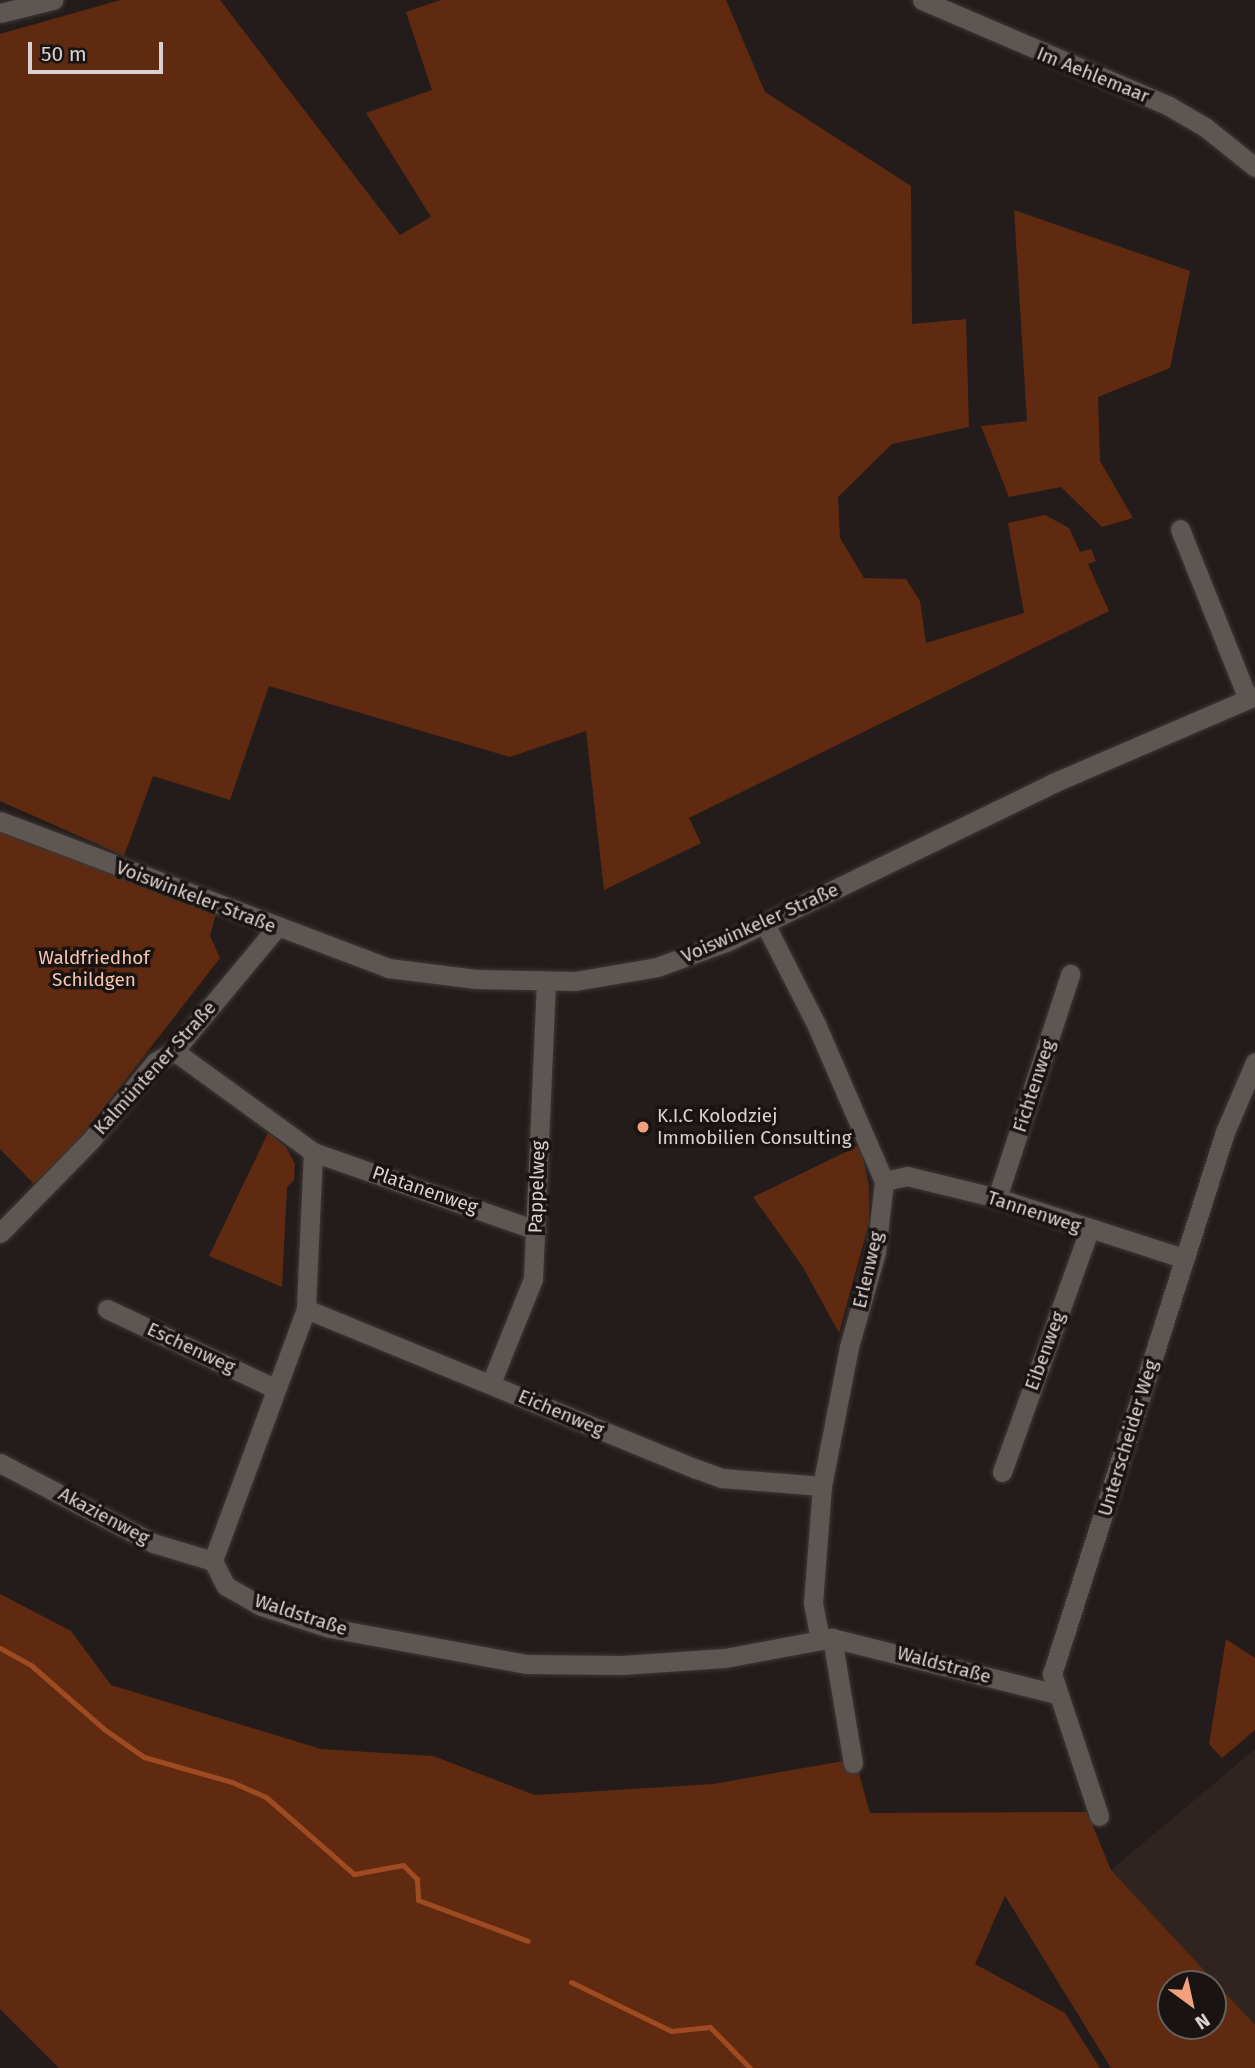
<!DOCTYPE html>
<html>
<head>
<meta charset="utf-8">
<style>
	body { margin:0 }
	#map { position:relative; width:1255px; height:2068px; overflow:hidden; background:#231c1a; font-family:"Fira Sans",sans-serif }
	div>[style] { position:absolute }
	.built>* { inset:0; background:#2f241f }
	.green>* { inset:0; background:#602a10 }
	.stream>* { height:5px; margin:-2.5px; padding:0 2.5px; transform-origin:2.5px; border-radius:2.5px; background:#9f4b22 }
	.roads { filter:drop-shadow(0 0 2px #3d3836) drop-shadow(0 0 2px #3d3836) }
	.street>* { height:19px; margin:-9.5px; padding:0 9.5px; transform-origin:9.5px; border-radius:9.5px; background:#5e5653 }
	.dots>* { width:19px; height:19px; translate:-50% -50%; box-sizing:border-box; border:4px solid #191311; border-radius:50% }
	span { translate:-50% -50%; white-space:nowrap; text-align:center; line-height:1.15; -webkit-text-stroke:7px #191311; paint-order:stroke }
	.street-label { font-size:19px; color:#d8d3d2 }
	.park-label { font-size:19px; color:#f6c6b2 }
	.poi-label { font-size:19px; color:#d8d3d2 }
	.left { translate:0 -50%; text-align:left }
	.north { position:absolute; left:1157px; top:1970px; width:70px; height:70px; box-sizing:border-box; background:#191311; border:2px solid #65605e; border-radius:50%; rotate:147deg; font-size:19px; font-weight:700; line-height:28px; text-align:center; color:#d8d3d2 }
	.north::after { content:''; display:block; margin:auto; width:24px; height:32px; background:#f2a17e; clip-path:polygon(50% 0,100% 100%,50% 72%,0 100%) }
	.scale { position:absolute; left:28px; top:42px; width:135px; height:32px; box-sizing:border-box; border:4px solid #d8d3d2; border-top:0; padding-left:9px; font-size:21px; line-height:24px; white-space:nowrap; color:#d8d3d2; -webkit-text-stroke:5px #191311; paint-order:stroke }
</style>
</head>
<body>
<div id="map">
	<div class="built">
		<i style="clip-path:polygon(1255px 1749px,1255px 2025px,1111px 1870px)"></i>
	</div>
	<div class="green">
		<i style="clip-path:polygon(120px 0,220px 0,400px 235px,431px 217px,366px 113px,432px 90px,406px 12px,441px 0,726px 0,765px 92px,911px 186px,912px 324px,966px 319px,969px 427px,892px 444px,838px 497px,840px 538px,864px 578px,906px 579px,920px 601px,926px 643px,1024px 613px,1008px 523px,1045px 515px,1069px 528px,1080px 552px,1091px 549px,1096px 561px,1088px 564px,1109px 611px,689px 818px,701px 843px,604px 890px,586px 731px,510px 757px,269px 686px,230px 800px,153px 776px,124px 856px,0 801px,0 34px)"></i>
		<i style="clip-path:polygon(1014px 210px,1190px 271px,1170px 368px,1098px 397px,1100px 461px,1133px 518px,1102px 527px,1061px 487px,1009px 497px,981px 426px,1027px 421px)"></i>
		<i style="clip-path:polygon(0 826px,216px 914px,210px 936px,220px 958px,78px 1141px,34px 1184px,0 1149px)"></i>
		<i style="clip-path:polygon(268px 1133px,286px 1147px,295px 1164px,294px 1180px,287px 1187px,282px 1287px,209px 1256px)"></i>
		<i style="clip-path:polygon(860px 1145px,869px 1186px,869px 1223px,839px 1333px,803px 1267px,753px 1197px)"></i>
		<i style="clip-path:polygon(evenodd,0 1594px,71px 1631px,111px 1685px,321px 1749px,433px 1756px,535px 1795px,713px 1784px,855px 1759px,870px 1813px,1087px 1812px,1111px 1870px,1255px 2025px,1255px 2068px,1111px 2068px,1005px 1896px,975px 1964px,1065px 2013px,1100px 2068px,59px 2068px,0 2009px,0 1594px,1171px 1984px,1213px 1984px,1213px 2026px,1171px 2026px,1171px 1984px)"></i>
		<i style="clip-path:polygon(1226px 1639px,1255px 1658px,1255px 1730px,1222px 1758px,1209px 1744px)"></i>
	</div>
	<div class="stream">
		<i style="left:0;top:1648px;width:37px;rotate:29deg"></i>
		<i style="left:32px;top:1666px;width:96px;rotate:41.2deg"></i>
		<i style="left:104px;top:1729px;width:49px;rotate:35deg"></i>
		<i style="left:144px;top:1757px;width:91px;rotate:15.9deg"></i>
		<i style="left:232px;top:1782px;width:37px;rotate:24deg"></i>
		<i style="left:266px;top:1797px;width:117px;rotate:41.2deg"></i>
		<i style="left:354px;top:1874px;width:50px;rotate:-10.4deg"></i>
		<i style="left:403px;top:1865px;width:20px;rotate:45deg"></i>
		<i style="left:417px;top:1879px;width:21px;rotate:87deg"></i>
		<i style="left:418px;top:1900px;width:117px;rotate:20.4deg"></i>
		<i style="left:571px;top:1982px;width:111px;rotate:26.1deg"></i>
		<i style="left:671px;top:2031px;width:39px;rotate:-6deg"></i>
		<i style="left:710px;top:2027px;width:57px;rotate:45.7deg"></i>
	</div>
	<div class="roads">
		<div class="street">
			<i style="left:922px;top:0;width:269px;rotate:23.2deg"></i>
			<i style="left:1169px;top:106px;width:42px;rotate:30.3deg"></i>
			<i style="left:1205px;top:127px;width:64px;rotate:38.7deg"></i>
			<i style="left:0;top:13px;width:55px;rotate:-13.8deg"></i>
			<i style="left:1180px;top:529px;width:183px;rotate:68.2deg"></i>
			<i style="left:0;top:821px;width:415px;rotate:20.7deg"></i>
			<i style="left:388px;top:968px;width:89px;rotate:7.1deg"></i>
			<i style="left:476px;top:979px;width:99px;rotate:1.2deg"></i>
			<i style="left:575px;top:981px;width:83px;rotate:-9.7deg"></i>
			<i style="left:657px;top:967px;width:73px;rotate:-19.9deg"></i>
			<i style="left:726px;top:942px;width:364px;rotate:-25.9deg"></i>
			<i style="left:1053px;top:783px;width:220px;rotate:-23.3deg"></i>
			<i style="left:765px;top:924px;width:112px;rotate:63deg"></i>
			<i style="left:816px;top:1024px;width:171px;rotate:66.6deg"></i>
			<i style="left:884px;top:1181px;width:71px;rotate:96.4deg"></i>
			<i style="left:876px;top:1252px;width:99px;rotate:105.9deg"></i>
			<i style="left:849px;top:1347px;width:142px;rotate:101deg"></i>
			<i style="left:822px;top:1486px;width:117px;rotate:94.4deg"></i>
			<i style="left:813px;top:1603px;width:36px;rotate:79deg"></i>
			<i style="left:174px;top:1051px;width:172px;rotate:36deg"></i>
			<i style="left:313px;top:1152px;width:157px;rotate:92.6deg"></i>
			<i style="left:306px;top:1309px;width:269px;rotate:110.3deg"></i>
			<i style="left:213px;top:1561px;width:28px;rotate:63deg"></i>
			<i style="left:226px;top:1586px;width:40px;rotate:29.7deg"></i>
			<i style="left:261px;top:1606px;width:72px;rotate:17.7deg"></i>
			<i style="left:330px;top:1628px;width:199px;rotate:10.4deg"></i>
			<i style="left:526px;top:1664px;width:96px;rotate:0.6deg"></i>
			<i style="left:622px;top:1665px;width:103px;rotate:-3.9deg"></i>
			<i style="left:725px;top:1658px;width:109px;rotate:-10.6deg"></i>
			<i style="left:832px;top:1638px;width:231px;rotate:14deg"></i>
			<i style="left:313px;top:1152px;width:236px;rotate:19.3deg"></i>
			<i style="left:884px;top:1181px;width:24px;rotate:-12deg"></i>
			<i style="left:907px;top:1176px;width:93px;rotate:13.7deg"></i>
			<i style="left:997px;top:1198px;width:195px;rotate:17.9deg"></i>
			<i style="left:997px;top:1198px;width:236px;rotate:-71.9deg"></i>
			<i style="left:0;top:1233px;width:130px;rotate:-45.6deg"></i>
			<i style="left:91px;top:1140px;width:101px;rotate:-50.6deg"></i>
			<i style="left:155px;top:1062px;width:22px;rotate:-30deg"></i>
			<i style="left:174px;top:1051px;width:160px;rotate:-50.3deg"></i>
			<i style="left:107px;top:1309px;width:185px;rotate:25.3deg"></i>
			<i style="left:306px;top:1309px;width:422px;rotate:22.3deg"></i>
			<i style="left:697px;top:1469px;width:27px;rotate:20deg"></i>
			<i style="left:722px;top:1478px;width:100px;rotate:4.6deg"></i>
			<i style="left:491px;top:1383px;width:112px;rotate:-68deg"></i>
			<i style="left:533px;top:1279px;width:297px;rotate:-87.5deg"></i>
			<i style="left:0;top:1463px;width:173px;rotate:27.6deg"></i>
			<i style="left:153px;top:1543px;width:63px;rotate:16.7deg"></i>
			<i style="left:1002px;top:1472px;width:257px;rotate:-70.2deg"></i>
			<i style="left:832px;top:1638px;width:127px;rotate:80.5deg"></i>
			<i style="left:1099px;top:1816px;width:150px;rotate:-108.3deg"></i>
			<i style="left:1052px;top:1674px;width:569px;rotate:-72.3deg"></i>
			<i style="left:1225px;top:1132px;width:76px;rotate:-66.8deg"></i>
		</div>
	</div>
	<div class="dots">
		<i style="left:643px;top:1127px;background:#f2a17e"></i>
	</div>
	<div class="street-label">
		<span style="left:1093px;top:75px;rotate:22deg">Im Aehlemaar</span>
		<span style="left:196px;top:897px;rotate:21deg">Voiswinkeler Straße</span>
		<span style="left:760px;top:923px;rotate:-24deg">Voiswinkeler Straße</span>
		<span style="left:155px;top:1068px;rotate:-48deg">Kalmüntener Straße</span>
		<span style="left:1034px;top:1086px;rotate:-72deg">Fichtenweg</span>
		<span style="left:537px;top:1187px;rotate:-88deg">Pappelweg</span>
		<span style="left:425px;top:1190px;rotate:19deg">Platanenweg</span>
		<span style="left:1034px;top:1212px;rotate:18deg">Tannenweg</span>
		<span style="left:868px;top:1270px;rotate:-77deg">Erlenweg</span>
		<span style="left:191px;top:1348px;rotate:25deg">Eschenweg</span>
		<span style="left:1045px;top:1351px;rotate:-70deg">Eibenweg</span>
		<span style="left:561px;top:1413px;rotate:23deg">Eichenweg</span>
		<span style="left:1128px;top:1438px;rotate:-73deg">Unterscheider Weg</span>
		<span style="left:104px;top:1516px;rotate:28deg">Akazienweg</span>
		<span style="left:301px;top:1615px;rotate:18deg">Waldstraße</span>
		<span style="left:944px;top:1665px;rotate:15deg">Waldstraße</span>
	</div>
	<div class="park-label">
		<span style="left:94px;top:969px">Waldfriedhof<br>Schildgen</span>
	</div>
	<div class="poi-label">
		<span class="left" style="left:657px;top:1127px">K.I.C Kolodziej<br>Immobilien Consulting</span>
	</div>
	<div class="north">N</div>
	<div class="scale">50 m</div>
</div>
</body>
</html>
